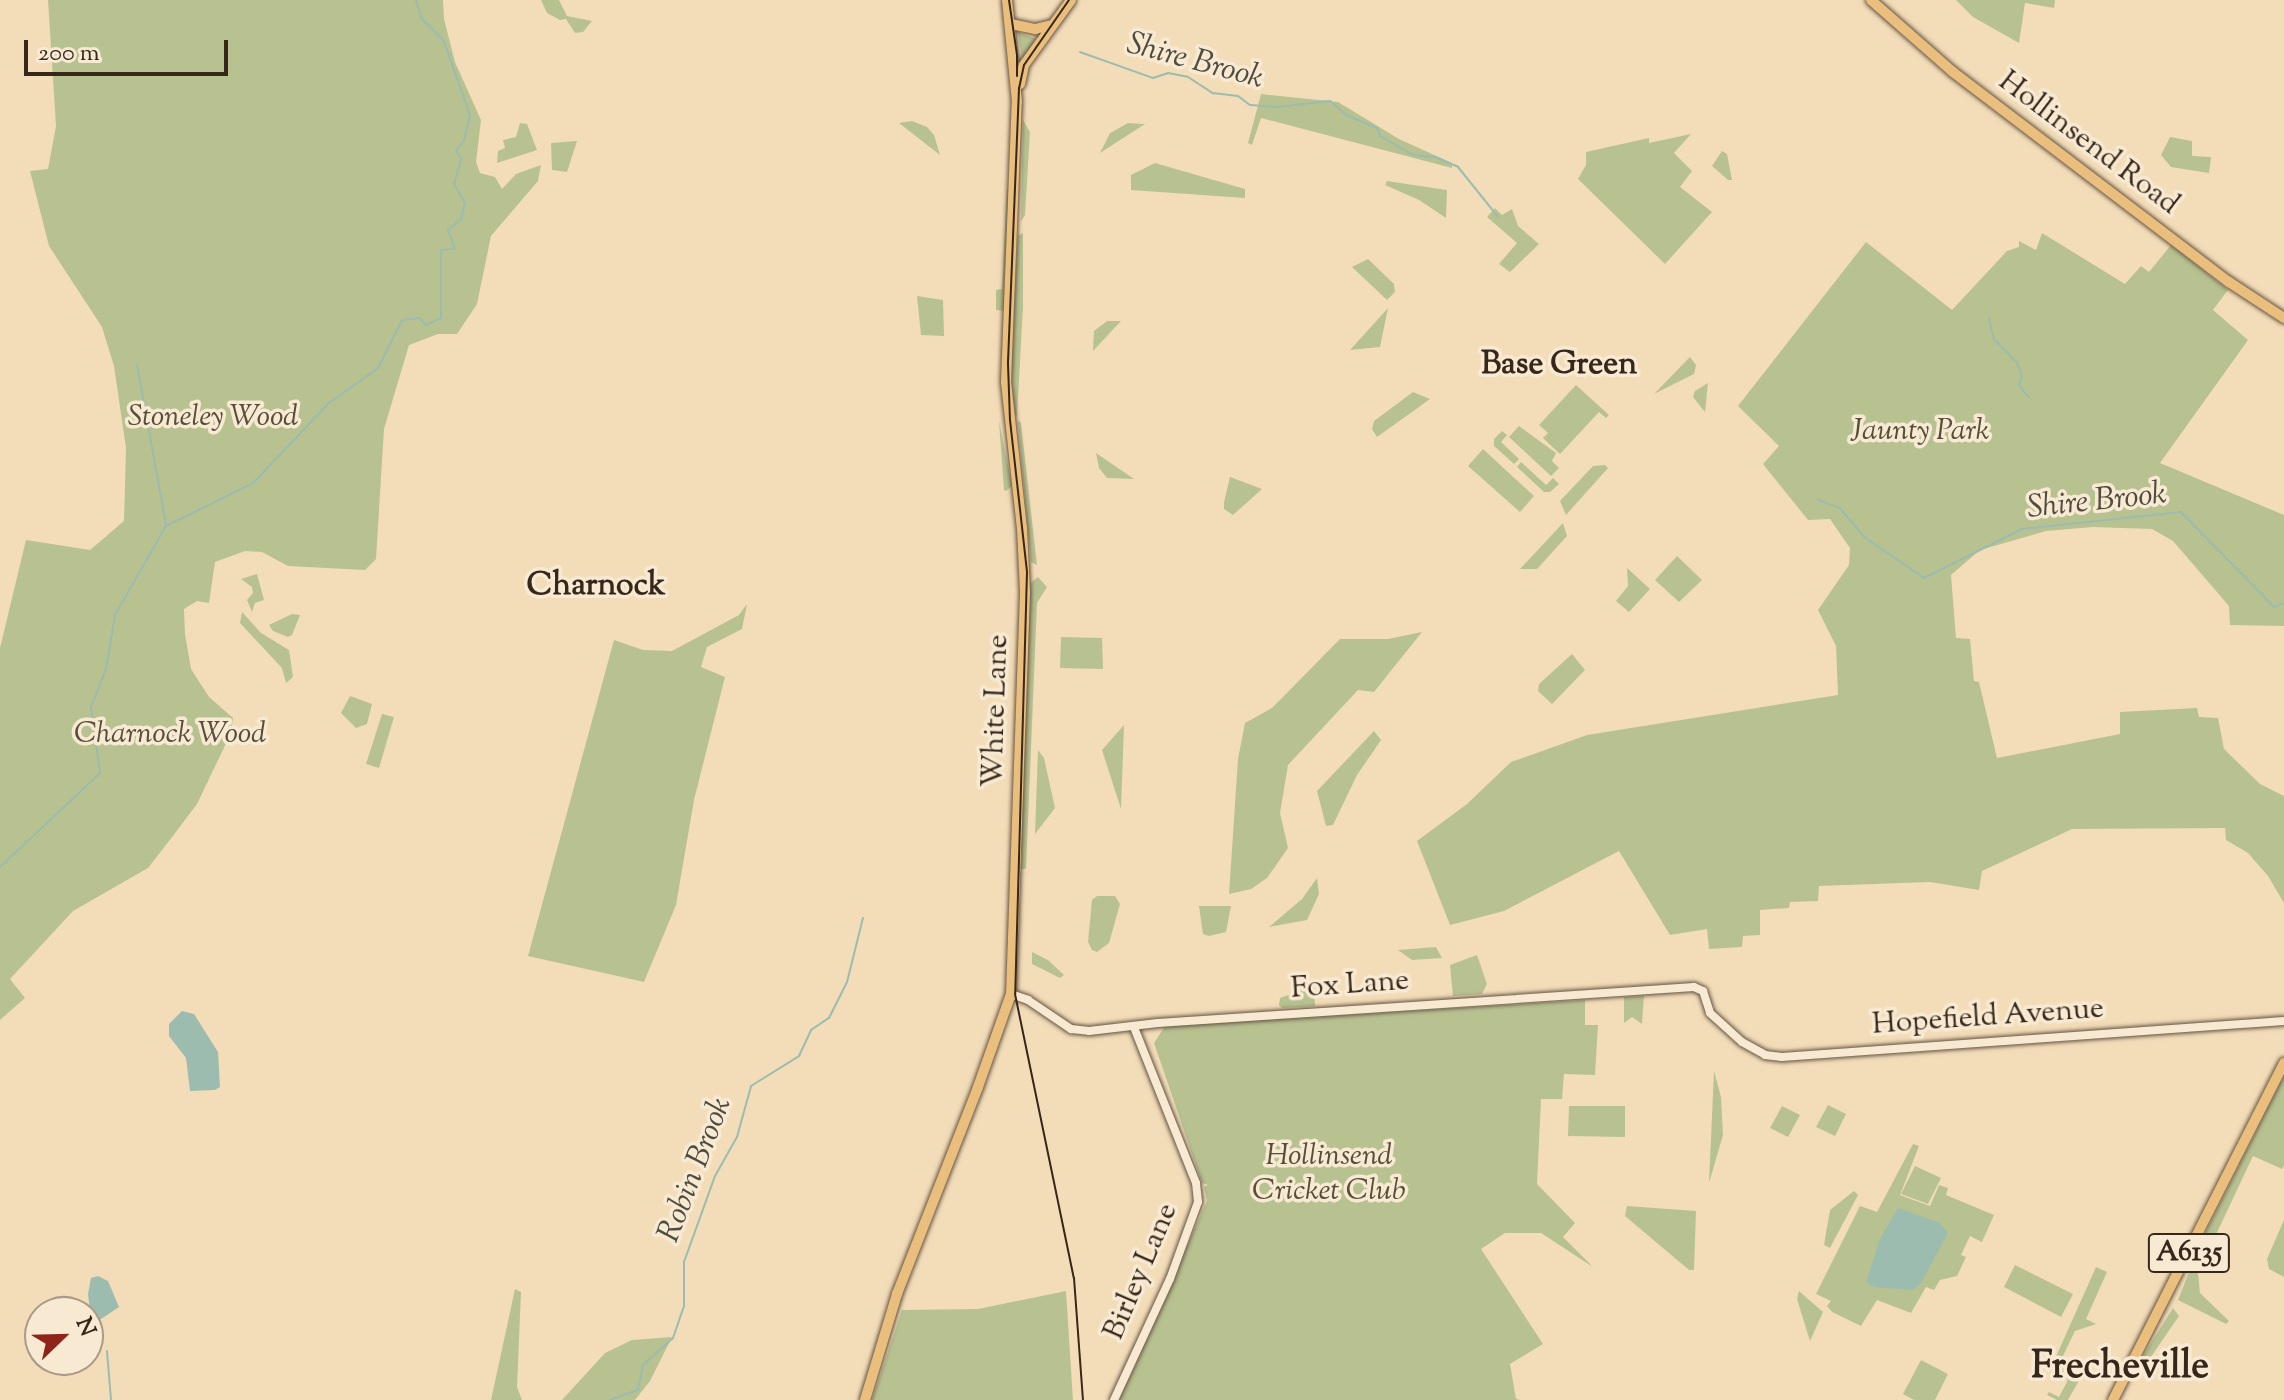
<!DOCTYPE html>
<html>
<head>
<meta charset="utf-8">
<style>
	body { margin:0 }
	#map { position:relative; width:2284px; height:1400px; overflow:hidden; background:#f3ddb9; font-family:"Sorts Mill Goudy",serif }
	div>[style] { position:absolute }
	.green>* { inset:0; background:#b8c291 }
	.water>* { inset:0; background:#9bbcae }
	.stream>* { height:2px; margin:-1px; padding:0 1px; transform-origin:1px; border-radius:1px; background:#9bbcae }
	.roads { filter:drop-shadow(0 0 2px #655442) drop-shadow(0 0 2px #655442) }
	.minor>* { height:8px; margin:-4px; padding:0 4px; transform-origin:4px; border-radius:4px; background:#f7e9d2 }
	.major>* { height:10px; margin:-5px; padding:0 5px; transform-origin:5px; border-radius:5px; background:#eabe7c }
	.tram>* { height:2px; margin:-1px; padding:0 1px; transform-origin:1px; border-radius:1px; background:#36271a }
	span { translate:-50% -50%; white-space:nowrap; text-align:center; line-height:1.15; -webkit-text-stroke:7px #f7e9d2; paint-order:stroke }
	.shield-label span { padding:2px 6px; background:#f7e9d2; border:2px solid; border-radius:6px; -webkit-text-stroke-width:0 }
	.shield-label { font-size:28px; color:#36271a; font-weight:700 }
	.street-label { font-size:30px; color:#36271a }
	.park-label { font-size:30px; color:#564e38; font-style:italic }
	.water-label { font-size:32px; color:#4f4c3f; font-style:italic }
	.neighbourhood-label { font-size:32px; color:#36271a; font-weight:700 }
	.district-label { font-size:38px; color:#36271a; font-weight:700 }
	.north { position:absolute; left:24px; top:1296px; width:80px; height:80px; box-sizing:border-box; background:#f7e9d2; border:2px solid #aa9b88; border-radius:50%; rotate:67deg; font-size:22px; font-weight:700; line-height:32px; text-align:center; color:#36271a }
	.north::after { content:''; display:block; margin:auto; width:28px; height:36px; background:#8f2418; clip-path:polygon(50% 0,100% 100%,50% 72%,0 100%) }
	.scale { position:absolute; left:24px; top:40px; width:204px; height:36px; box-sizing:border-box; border:4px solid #36271a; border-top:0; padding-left:10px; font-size:24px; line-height:28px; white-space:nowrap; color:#36271a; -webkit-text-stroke:6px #f7e9d2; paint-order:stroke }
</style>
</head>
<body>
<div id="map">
	<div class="green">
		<i style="clip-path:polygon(48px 0,443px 0,444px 19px,455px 62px,481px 120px,476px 162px,480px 173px,495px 177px,502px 189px,516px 174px,541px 165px,538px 181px,491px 236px,477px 304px,457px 334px,438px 334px,409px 345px,384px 429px,376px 559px,365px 570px,288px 566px,262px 552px,245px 551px,215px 562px,209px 603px,197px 601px,184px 609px,185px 634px,191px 669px,209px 697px,233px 718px,231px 733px,197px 804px,169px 841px,148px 868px,73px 911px,10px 979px,25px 998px,0 1020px,0 648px,26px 540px,90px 550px,124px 521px,126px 448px,114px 366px,102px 327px,49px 246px,30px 171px,48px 169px,56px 126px)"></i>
		<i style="clip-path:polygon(541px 0,559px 0,567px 16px,592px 21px,583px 32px,575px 33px,566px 19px,560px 20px,547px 13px)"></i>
		<i style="clip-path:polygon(1956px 0,2055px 0,2054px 8px,2025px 3px,2019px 43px,1973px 17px)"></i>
		<i style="clip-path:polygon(1018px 32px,1036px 39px,1024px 57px,1022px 57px)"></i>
		<i style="clip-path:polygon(1261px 94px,1338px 102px,1399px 139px,1452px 163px,1452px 168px,1261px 118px,1252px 145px,1248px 143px)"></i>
		<i style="clip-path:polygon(1023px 120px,1030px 132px,1025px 215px,1021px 221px)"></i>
		<i style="clip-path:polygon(912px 121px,927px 127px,934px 135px,940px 155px,899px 123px)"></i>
		<i style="clip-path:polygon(520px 123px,527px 124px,537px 150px,497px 163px,498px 151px,505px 148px,503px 140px,516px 137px)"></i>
		<i style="clip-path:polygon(1128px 123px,1145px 124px,1100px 153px,1110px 133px)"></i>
		<i style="clip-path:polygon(1691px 134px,1674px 153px,1692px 171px,1680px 187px,1712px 212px,1665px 264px,1578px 179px,1586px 165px,1586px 152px,1649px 138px,1649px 143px)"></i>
		<i style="clip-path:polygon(2170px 137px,2192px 141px,2192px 156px,2211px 157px,2209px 173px,2171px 167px,2161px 155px)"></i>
		<i style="clip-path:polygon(577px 141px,567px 172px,552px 170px,551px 143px)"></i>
		<i style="clip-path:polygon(1722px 151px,1727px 154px,1732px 180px,1728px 180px,1712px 166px)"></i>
		<i style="clip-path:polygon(1155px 163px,1245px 189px,1245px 198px,1131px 190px,1131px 175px)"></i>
		<i style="clip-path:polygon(1387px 181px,1447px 190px,1446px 218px,1419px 200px,1385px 185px)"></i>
		<i style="clip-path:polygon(1007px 189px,1010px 190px,1004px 311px,996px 310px,996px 290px,1002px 289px)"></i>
		<i style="clip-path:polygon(1495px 208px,1502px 215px,1512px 209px,1518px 226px,1539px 244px,1510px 272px,1499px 264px,1517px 243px,1487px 217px)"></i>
		<i style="clip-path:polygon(1023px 233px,1023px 306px,1017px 416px,1014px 414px,1011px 358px,1018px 236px)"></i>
		<i style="clip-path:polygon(2042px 233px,2125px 284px,2141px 266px,2149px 272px,2171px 245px,2228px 290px,2213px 310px,2248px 340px,2160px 463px,2284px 515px,2284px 626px,2230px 625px,2229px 606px,2173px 541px,2152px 529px,2093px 527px,2046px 531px,1980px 550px,1951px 575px,1956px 638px,1970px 639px,1974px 681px,1979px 682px,1997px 758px,2120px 734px,2120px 712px,2197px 708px,2199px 717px,2218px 718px,2224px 749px,2260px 784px,2284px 796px,2284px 903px,2268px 876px,2248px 853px,2226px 840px,2225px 828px,2072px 829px,1982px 871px,1979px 890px,1930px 882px,1819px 886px,1818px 901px,1790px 902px,1789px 908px,1760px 910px,1760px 935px,1743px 936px,1742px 947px,1709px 949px,1707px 929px,1670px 935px,1619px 851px,1504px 911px,1450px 925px,1417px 841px,1467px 804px,1511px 762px,1587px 735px,1838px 695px,1836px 646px,1818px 610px,1849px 565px,1850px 548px,1830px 519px,1808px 520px,1763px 464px,1779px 446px,1738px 406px,1866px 242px,1952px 310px,2007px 251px,2019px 247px,2019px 241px,2036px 250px)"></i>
		<i style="clip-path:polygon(1368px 259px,1394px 284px,1395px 292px,1387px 300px,1352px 267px)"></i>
		<i style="clip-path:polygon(917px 296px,943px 300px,944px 336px,921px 335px)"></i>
		<i style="clip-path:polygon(1388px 308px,1380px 347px,1350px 350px)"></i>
		<i style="clip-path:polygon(1107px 321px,1121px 321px,1093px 351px,1094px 331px)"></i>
		<i style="clip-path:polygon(1690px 357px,1696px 365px,1694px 374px,1654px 394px)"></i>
		<i style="clip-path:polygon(1708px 383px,1705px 412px,1693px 397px,1695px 391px)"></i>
		<i style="clip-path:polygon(1576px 385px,1609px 415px,1606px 418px,1599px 412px,1560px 454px,1543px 438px,1548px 433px,1539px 425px)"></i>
		<i style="clip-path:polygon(1413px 392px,1430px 399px,1377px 437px,1372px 429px,1374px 421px)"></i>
		<i style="clip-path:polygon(999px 421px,1012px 486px,1006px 491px,1004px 490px)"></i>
		<i style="clip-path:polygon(1018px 421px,1021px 423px,1037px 565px,1031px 562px)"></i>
		<i style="clip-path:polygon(1519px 426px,1556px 453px,1552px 461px,1559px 468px,1551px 476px,1509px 437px)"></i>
		<i style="clip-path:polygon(1502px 431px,1507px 435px,1501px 442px,1519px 459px,1514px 464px,1494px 446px,1494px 439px)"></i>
		<i style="clip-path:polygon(1483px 449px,1534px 496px,1520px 512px,1468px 466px)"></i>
		<i style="clip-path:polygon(1096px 453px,1134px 479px,1107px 478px,1099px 468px)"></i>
		<i style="clip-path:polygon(1521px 462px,1546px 485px,1553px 478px,1559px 484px,1550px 492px,1544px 492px,1517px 467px)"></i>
		<i style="clip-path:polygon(1605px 465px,1608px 468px,1566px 515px,1560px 501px,1593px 466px)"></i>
		<i style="clip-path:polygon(1230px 477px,1262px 489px,1233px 515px,1224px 509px,1224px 502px)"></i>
		<i style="clip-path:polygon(1563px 523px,1567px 536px,1537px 569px,1520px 569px)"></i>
		<i style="clip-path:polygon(1677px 556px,1702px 580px,1679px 602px,1655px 580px)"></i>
		<i style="clip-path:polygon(1627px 568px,1650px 589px,1629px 612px,1616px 601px,1628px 586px)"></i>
		<i style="clip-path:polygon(257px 574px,264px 600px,255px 603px,252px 612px,247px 600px,253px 593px,252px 587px,241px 579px)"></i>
		<i style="clip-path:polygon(1038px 577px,1047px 587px,1037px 603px,1026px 869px,1018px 869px,1029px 584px)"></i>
		<i style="clip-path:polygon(747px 604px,742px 629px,707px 647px,701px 667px,725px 677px,694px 800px,676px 905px,644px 982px,528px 956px,614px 640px,643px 650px,672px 651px,739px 615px)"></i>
		<i style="clip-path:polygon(242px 612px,261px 633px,289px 650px,293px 677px,286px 683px,282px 668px,240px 623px)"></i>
		<i style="clip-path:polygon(292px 614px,300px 615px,292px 635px,288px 637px,273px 631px,269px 625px)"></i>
		<i style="clip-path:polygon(1422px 632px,1374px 692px,1358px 690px,1288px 765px,1280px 813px,1288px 848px,1267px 878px,1251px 889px,1229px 894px,1238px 759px,1245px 723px,1272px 708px,1340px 639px,1388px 639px)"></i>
		<i style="clip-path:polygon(1061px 637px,1102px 638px,1103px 669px,1060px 668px)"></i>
		<i style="clip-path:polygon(1572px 654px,1585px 670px,1552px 704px,1538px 691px,1539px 684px)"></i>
		<i style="clip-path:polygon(350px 696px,372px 704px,367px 724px,356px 728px,341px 713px)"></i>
		<i style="clip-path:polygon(382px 714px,394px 717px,379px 768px,366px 764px)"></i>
		<i style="clip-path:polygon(1124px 725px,1121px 809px,1102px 750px)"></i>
		<i style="clip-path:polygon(1374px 731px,1381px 740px,1357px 775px,1333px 825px,1326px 826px,1317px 791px)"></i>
		<i style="clip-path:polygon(1038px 750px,1044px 758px,1055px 808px,1035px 834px)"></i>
		<i style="clip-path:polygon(1317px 878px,1319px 894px,1307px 920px,1269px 927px,1302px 899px)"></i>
		<i style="clip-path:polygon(1097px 896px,1115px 896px,1120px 904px,1109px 943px,1097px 952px,1092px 950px,1088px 942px,1092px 900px)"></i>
		<i style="clip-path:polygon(1199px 906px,1231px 906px,1226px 932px,1209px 936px,1203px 934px)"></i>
		<i style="clip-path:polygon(1436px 947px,1442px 958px,1412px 960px,1398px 950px)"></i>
		<i style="clip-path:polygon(1032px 952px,1048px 960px,1064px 975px,1060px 978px,1032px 964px)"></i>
		<i style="clip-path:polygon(1477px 955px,1487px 984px,1482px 994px,1453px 996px,1450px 965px)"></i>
		<i style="clip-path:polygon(1314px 986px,1315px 1006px,1282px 1008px,1279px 1005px,1280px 998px)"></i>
		<i style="clip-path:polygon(1644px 996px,1642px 1024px,1632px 1017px,1624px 1023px,1624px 997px)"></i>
		<i style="clip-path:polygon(1585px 1000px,1585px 1025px,1598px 1025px,1595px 1075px,1564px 1074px,1562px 1099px,1541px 1099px,1537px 1184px,1575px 1223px,1563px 1237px,1593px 1267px,1541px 1233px,1505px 1233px,1481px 1249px,1543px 1344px,1510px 1364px,1516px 1399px,1520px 1400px,1119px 1400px,1207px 1201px,1204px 1187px,1208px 1185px,1202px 1183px,1154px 1043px,1165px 1026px)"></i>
		<i style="clip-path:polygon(1714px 1071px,1721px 1097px,1723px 1135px,1709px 1183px)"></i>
		<i style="clip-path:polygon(2284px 1076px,2284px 1166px,2282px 1169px,2253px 1156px,2198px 1273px,2200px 1293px,2229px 1321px,2226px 1324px,2178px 1300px,2201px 1242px)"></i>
		<i style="clip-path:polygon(1828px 1105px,1846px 1114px,1835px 1136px,1816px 1127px)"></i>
		<i style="clip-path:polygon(1569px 1106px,1625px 1106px,1625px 1137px,1568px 1136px)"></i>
		<i style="clip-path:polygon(1782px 1106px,1800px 1115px,1788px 1137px,1770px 1128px)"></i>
		<i style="clip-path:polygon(1913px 1144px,1919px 1146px,1900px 1195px,1930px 1206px,1939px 1185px,1948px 1188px,1946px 1195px,1994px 1215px,1982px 1242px,1970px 1236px,1961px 1255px,1966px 1257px,1957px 1276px,1940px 1280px,1934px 1290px,1926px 1287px,1911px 1313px,1877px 1300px,1861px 1326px,1832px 1312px,1827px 1306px,1831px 1301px,1816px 1294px,1860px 1206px,1877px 1212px)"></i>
		<i style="clip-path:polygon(1915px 1166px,1941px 1178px,1928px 1204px,1901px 1194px)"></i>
		<i style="clip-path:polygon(1854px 1191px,1858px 1195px,1830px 1248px,1824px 1245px,1830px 1210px)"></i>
		<i style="clip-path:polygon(1627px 1206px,1696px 1211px,1694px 1270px,1689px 1270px,1625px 1216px)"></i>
		<i style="clip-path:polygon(2284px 1220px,2284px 1277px,2269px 1269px,2267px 1259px)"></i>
		<i style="clip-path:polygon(2015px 1265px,2073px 1294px,2061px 1317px,2004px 1287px)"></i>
		<i style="clip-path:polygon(2096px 1267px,2107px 1272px,2086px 1319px,2096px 1324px,2075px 1331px,2062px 1358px,2081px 1377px,2068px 1400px,2057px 1400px,2047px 1395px,2049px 1392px,2059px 1397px,2068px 1380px,2050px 1370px)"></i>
		<i style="clip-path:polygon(515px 1289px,521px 1292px,517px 1387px,522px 1400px,491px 1400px)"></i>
		<i style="clip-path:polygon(1066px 1291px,1073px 1400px,872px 1400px,902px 1310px,978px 1309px)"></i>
		<i style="clip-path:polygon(1799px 1291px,1823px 1312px,1810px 1341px,1797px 1299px)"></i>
		<i style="clip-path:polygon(2173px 1308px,2179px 1316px,2144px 1367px,2138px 1364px)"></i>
		<i style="clip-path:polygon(672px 1337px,650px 1381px,635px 1400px,562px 1400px,605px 1353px,632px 1340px)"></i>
		<i style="clip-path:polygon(1921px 1360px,1948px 1374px,1935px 1400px,1914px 1400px,1903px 1394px)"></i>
	</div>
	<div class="water">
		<i style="clip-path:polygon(182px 1011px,194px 1014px,218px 1052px,220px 1087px,215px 1090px,190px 1091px,186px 1058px,169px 1036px,169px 1024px)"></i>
		<i style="clip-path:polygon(1898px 1208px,1940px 1223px,1948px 1233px,1921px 1283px,1913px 1290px,1874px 1287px,1866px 1282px,1880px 1239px)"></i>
		<i style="clip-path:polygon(98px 1276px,108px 1281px,119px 1307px,98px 1321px,91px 1321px,88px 1294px,91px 1278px)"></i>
	</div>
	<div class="stream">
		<i style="left:1080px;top:52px;width:77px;rotate:19.6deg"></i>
		<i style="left:1153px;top:78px;width:16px;rotate:-18deg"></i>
		<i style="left:1168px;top:73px;width:20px;rotate:11deg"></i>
		<i style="left:1188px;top:77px;width:30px;rotate:33deg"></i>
		<i style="left:1213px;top:93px;width:25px;rotate:7deg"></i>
		<i style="left:1238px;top:96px;width:15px;rotate:37deg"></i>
		<i style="left:1250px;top:105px;width:27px;rotate:4deg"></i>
		<i style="left:1277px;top:107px;width:53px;rotate:-6.5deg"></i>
		<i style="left:1330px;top:101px;width:21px;rotate:41deg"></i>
		<i style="left:1346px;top:115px;width:34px;rotate:23deg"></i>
		<i style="left:1377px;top:128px;width:9px;rotate:69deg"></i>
		<i style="left:1380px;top:136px;width:38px;rotate:30deg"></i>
		<i style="left:1413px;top:155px;width:22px;rotate:5deg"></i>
		<i style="left:1435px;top:157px;width:25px;rotate:23deg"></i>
		<i style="left:1458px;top:167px;width:64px;rotate:51.3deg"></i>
		<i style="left:1989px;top:318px;width:22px;rotate:77deg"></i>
		<i style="left:1994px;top:339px;width:33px;rotate:46deg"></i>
		<i style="left:2017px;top:363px;width:14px;rotate:69deg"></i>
		<i style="left:2022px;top:376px;width:9px;rotate:108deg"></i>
		<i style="left:2019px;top:385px;width:16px;rotate:52deg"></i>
		<i style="left:137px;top:365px;width:163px;rotate:79.7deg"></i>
		<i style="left:1818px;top:500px;width:23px;rotate:20deg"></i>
		<i style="left:1840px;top:508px;width:38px;rotate:50deg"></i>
		<i style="left:1864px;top:537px;width:73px;rotate:34.3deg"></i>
		<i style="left:1924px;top:578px;width:110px;rotate:-26.6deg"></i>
		<i style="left:2022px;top:529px;width:160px;rotate:-6.1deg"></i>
		<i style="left:2181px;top:512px;width:133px;rotate:45.6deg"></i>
		<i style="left:2274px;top:607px;width:11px;rotate:-22deg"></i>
		<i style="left:0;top:867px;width:137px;rotate:-43.2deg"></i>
		<i style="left:100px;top:773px;width:67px;rotate:-97.8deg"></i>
		<i style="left:91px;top:707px;width:41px;rotate:-68.5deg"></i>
		<i style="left:106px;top:669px;width:55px;rotate:-80.5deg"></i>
		<i style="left:115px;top:615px;width:103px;rotate:-60.2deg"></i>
		<i style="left:166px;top:526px;width:97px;rotate:-26.3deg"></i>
		<i style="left:253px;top:483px;width:110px;rotate:-46.5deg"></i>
		<i style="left:329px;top:403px;width:60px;rotate:-35.5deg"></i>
		<i style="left:378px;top:368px;width:54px;rotate:-63.4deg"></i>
		<i style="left:402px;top:320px;width:17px;rotate:-7deg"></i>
		<i style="left:419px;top:318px;width:10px;rotate:45deg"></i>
		<i style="left:426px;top:325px;width:17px;rotate:-25deg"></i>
		<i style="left:441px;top:318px;width:68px;rotate:-90deg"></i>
		<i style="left:441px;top:250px;width:14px;rotate:-4deg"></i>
		<i style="left:455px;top:249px;width:20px;rotate:-110deg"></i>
		<i style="left:448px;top:230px;width:17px;rotate:-40deg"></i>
		<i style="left:461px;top:219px;width:16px;rotate:-76deg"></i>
		<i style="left:465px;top:203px;width:22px;rotate:-120deg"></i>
		<i style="left:454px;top:184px;width:26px;rotate:-74deg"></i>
		<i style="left:461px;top:159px;width:10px;rotate:-119deg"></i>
		<i style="left:456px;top:150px;width:12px;rotate:-48deg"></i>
		<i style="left:464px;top:141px;width:27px;rotate:-77deg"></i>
		<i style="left:470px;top:115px;width:78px;rotate:-109.4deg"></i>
		<i style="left:444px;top:41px;width:31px;rotate:-135deg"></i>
		<i style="left:422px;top:19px;width:20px;rotate:-108deg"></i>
		<i style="left:107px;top:1351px;width:49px;rotate:85.3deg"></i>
		<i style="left:610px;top:1400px;width:30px;rotate:-20deg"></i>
		<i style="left:638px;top:1390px;width:25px;rotate:-79deg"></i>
		<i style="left:643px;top:1365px;width:40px;rotate:-42deg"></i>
		<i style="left:673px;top:1338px;width:34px;rotate:-71deg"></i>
		<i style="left:684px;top:1306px;width:44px;rotate:-90deg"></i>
		<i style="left:684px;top:1262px;width:91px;rotate:-70.2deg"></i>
		<i style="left:715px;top:1176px;width:45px;rotate:-60.6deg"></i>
		<i style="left:737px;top:1137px;width:53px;rotate:-74.6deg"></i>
		<i style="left:751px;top:1086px;width:57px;rotate:-32deg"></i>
		<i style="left:799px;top:1056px;width:29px;rotate:-65deg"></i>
		<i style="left:811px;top:1030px;width:22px;rotate:-34deg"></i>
		<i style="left:829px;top:1018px;width:40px;rotate:-63.4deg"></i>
		<i style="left:847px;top:982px;width:66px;rotate:-76deg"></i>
	</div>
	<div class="roads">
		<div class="minor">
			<i style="left:1011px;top:994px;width:18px;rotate:19deg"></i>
			<i style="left:1028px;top:1000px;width:52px;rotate:34deg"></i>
			<i style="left:1071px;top:1029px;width:18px;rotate:6deg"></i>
			<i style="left:1089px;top:1031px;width:69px;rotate:-6.6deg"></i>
			<i style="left:1158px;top:1023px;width:537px;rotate:-3.84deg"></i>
			<i style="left:1694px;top:987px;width:10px;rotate:24deg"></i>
			<i style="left:1703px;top:991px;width:23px;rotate:72deg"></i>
			<i style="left:1710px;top:1013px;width:43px;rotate:42.2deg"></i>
			<i style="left:1742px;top:1042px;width:26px;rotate:29deg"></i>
			<i style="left:1765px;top:1055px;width:17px;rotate:7deg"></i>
			<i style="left:1782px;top:1057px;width:503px;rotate:-4.1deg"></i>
			<i style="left:1114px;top:1400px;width:133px;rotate:-65.2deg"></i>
			<i style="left:1170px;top:1279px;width:82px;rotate:-70deg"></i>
			<i style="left:1198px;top:1202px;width:19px;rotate:-96deg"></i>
			<i style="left:1196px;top:1183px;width:168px;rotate:-111.7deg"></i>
		</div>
		<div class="major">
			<i style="left:1871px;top:0;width:109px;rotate:41.3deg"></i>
			<i style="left:1953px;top:72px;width:347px;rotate:37.3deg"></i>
			<i style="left:2229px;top:282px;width:66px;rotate:33.2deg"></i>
			<i style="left:1011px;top:24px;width:25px;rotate:12deg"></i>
			<i style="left:1035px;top:29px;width:17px;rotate:-13deg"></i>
			<i style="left:1020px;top:84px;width:19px;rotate:-78deg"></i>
			<i style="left:1024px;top:65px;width:80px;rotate:-54.1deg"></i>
			<i style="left:865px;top:1400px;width:111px;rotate:-73.2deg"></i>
			<i style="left:897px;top:1294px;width:222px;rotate:-68.6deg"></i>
			<i style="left:978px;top:1087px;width:99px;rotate:-70.5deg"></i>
			<i style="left:1011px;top:994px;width:402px;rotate:-88deg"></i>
			<i style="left:1025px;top:592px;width:63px;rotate:-92.7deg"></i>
			<i style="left:1022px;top:529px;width:148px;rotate:-96.2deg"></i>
			<i style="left:1006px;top:382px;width:280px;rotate:-87.8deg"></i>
			<i style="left:1017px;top:102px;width:102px;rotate:-95.6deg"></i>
			<i style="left:2113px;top:1400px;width:378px;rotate:-63.1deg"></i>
		</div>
	</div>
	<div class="tram">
		<i style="left:1009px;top:0;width:56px;rotate:81.7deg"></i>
		<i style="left:1017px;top:55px;width:21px;rotate:90deg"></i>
		<i style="left:1069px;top:0;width:79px;rotate:124.7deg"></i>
		<i style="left:1024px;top:65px;width:24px;rotate:102deg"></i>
		<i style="left:1019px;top:88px;width:276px;rotate:92.3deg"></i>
		<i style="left:1008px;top:364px;width:56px;rotate:88deg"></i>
		<i style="left:1010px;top:420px;width:153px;rotate:83.6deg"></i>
		<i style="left:1027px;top:572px;width:422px;rotate:91.6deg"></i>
		<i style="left:1015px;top:994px;width:290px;rotate:78.3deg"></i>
		<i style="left:1074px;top:1278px;width:122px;rotate:85.8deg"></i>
	</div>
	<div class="shield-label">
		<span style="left:2189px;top:1253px">A6135</span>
	</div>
	<div class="street-label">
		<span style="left:2088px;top:144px;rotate:37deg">Hollinsend Road</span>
		<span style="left:997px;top:711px;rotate:-88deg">White Lane</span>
		<span style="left:1350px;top:986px;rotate:-4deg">Fox Lane</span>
		<span style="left:1988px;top:1018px;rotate:-4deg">Hopefield Avenue</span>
		<span style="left:1142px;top:1272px;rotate:-67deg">Birley Lane</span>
	</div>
	<div class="park-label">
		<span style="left:213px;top:418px">Stoneley Wood</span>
		<span style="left:1920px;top:432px">Jaunty Park</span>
		<span style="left:170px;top:735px">Charnock Wood</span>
		<span style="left:1329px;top:1174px">Hollinsend<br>Cricket Club</span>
	</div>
	<div class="water-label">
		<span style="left:1195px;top:62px;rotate:15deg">Shire Brook</span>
		<span style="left:2097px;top:502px;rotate:-6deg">Shire Brook</span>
		<span style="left:696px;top:1170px;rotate:-69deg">Robin Brook</span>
	</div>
	<div class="neighbourhood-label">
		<span style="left:1559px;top:365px">Base Green</span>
		<span style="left:596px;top:586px">Charnock</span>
	</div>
	<div class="district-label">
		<span style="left:2120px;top:1369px">Frecheville</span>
	</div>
	<div class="north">N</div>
	<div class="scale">200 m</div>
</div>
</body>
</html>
